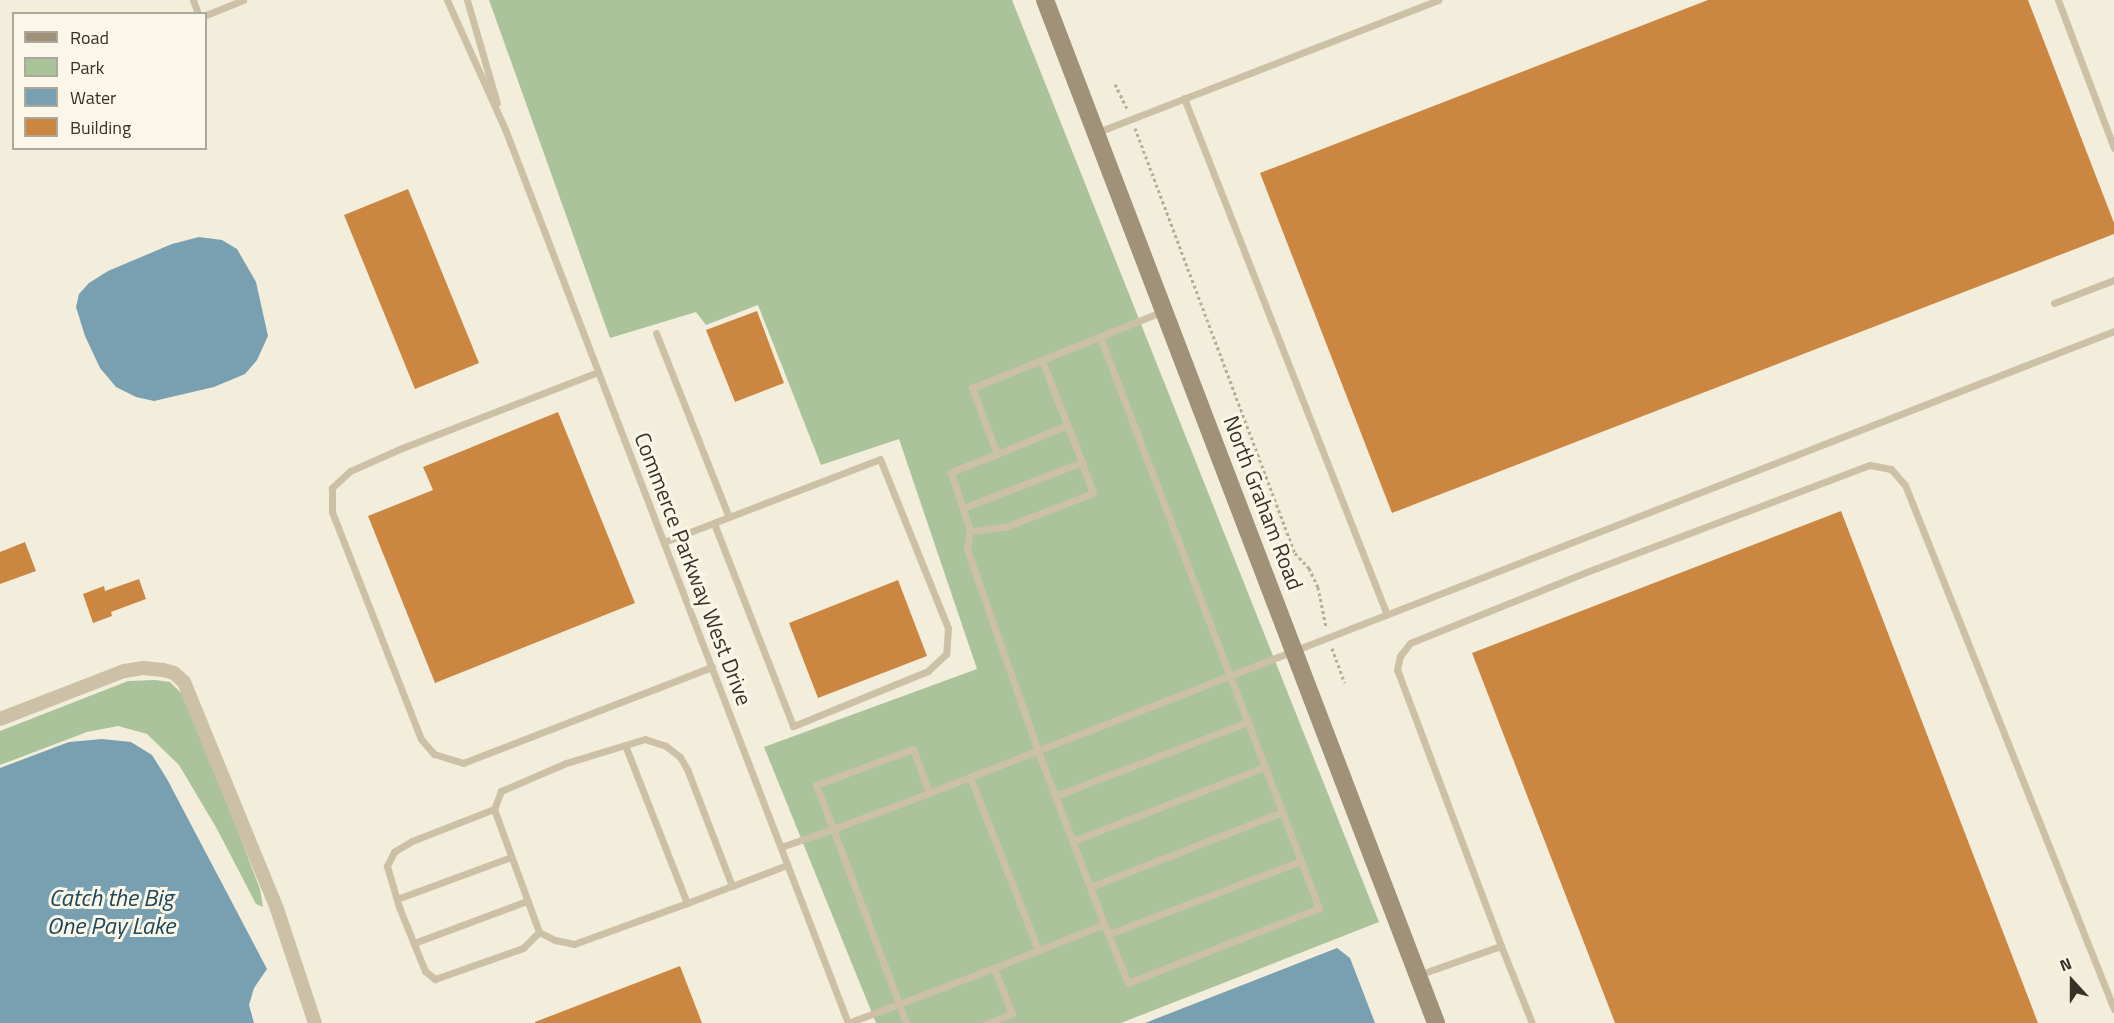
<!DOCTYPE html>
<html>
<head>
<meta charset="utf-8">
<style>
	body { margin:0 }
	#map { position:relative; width:2114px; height:1023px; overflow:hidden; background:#f3eedb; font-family:"Titillium Web",sans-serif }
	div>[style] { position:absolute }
	.green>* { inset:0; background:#abc39b }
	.water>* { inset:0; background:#79a0b1 }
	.building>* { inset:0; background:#cb8741 }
	.path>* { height:3px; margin-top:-1.5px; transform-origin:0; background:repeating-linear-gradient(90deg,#b8ac91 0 3px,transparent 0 6px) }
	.lane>* { height:7px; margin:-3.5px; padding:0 3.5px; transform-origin:3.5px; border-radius:3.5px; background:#ccc1a7 }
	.street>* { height:14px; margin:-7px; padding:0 7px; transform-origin:7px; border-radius:7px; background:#ccc1a7 }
	.secondary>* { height:18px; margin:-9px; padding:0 9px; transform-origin:9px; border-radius:9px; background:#a09178 }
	span { translate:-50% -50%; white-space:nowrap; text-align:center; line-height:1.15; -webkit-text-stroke:6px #faf7e8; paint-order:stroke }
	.street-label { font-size:22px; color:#383128 }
	.water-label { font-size:24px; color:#1b465b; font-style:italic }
	.legend { position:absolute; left:12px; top:12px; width:195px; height:138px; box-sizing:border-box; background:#faf7e8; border:2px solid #aca89b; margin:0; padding:8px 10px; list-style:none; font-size:18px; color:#383128 }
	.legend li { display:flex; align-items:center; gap:12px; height:30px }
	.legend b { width:30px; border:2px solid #aca89b }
	.north { position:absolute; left:2042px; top:951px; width:60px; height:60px; -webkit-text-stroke:4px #faf7e8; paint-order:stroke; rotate:339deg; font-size:16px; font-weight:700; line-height:24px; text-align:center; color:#383128 }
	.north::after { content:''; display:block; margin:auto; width:21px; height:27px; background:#383128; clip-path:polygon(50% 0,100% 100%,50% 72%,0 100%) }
</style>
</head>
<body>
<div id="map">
	<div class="green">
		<i style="clip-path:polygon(489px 0,1012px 0,1379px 922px,1121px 1023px,876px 1023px,764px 747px,977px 669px,899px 439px,821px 465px,758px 305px,706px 325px,696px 312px,610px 338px)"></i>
		<i style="clip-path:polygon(155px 680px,170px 682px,188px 700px,260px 889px,263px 907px,256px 904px,217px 829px,179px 765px,147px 734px,118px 726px,87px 732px,0 765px,0 731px,128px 681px)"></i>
	</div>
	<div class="water">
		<i style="clip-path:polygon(199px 237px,222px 240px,237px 249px,256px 282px,268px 336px,257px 360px,245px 374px,214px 387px,154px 401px,136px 397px,116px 387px,100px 368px,85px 336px,76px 307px,79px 294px,89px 283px,108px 271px,172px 244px)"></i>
		<i style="clip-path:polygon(102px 739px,131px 742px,152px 755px,167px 779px,267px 969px,254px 988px,249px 1005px,254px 1023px,0 1023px,0 768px,69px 742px)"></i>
		<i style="clip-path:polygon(1337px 948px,1350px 958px,1375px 1023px,1145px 1023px)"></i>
	</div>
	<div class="building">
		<i style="clip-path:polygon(1708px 0,2028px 0,2114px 223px,2114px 234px,1392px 513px,1260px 173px)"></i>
		<i style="clip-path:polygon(408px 189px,479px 363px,415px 389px,344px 215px)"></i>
		<i style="clip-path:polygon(757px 311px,784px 383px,735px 402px,706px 330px)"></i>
		<i style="clip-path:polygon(558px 412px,635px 603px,435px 683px,368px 516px,433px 490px,423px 467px)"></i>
		<i style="clip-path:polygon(1841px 511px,2038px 1023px,1615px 1023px,1472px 653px)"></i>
		<i style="clip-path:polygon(25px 542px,36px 571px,0 584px,0 552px)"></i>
		<i style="clip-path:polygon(139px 579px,146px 599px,111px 612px,112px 616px,93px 623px,83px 594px,104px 586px,105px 591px)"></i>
		<i style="clip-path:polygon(898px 580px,927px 656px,818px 698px,789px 623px)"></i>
		<i style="clip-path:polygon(680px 966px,702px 1023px,535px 1023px,535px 1022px)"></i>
	</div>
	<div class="path">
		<i style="left:1115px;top:84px;width:28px;rotate:64deg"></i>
		<i style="left:1135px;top:128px;width:454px;rotate:69.4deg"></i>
		<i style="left:1295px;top:553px;width:21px;rotate:47deg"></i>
		<i style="left:1309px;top:568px;width:21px;rotate:65deg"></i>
		<i style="left:1318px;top:587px;width:41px;rotate:78.7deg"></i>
		<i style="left:1332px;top:648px;width:37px;rotate:70deg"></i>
	</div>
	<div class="lane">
		<i style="left:193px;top:0;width:15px;rotate:70deg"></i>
		<i style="left:447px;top:0;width:141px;rotate:65.8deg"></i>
		<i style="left:505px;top:129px;width:958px;rotate:69.01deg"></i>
		<i style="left:467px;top:0;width:107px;rotate:73.8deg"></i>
		<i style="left:2058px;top:0;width:158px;rotate:69.3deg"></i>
		<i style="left:206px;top:15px;width:40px;rotate:-22deg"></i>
		<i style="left:1184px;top:98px;width:555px;rotate:68.56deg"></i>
		<i style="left:1098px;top:132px;width:365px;rotate:-21.2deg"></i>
		<i style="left:2054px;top:303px;width:64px;rotate:-21deg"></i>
		<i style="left:656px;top:333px;width:198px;rotate:68.4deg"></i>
		<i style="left:1100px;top:337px;width:612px;rotate:69.02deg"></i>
		<i style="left:1319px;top:908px;width:205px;rotate:158.6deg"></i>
		<i style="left:1128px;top:983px;width:64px;rotate:-112.1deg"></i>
		<i style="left:598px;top:372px;width:210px;rotate:158.8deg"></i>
		<i style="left:402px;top:448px;width:57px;rotate:156.1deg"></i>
		<i style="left:350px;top:471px;width:25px;rotate:137deg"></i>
		<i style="left:332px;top:488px;width:24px;rotate:90deg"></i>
		<i style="left:332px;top:512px;width:244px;rotate:68.6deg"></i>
		<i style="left:421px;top:739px;width:20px;rotate:49deg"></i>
		<i style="left:434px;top:754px;width:30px;rotate:17deg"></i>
		<i style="left:463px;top:763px;width:267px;rotate:-21.1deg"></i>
		<i style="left:997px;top:454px;width:76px;rotate:-22.5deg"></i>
		<i style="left:963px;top:508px;width:128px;rotate:-21.1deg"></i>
		<i style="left:1082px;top:462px;width:109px;rotate:-111.6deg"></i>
		<i style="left:970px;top:531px;width:35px;rotate:-7deg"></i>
		<i style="left:1005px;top:527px;width:94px;rotate:-21.1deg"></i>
		<i style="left:1093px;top:493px;width:33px;rotate:-110deg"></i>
		<i style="left:664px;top:542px;width:231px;rotate:-21deg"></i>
		<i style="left:880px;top:459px;width:182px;rotate:68.1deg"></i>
		<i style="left:948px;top:628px;width:26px;rotate:94deg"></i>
		<i style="left:946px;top:654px;width:25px;rotate:137deg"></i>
		<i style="left:928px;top:671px;width:146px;rotate:157.8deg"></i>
		<i style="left:793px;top:726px;width:218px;rotate:-111.3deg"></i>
		<i style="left:625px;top:745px;width:170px;rotate:68.6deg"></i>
		<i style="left:913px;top:749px;width:47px;rotate:70deg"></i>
		<i style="left:929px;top:793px;width:103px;rotate:159.4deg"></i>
		<i style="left:833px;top:829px;width:47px;rotate:-111.1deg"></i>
		<i style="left:816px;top:785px;width:103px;rotate:-20.4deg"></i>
		<i style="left:970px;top:777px;width:186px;rotate:68.5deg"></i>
		<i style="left:929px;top:793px;width:1272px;rotate:-21.3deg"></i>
		<i style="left:1055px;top:796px;width:207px;rotate:-21deg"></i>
		<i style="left:494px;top:809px;width:88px;rotate:158.7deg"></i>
		<i style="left:412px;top:841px;width:21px;rotate:149deg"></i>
		<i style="left:394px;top:852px;width:16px;rotate:117deg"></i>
		<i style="left:387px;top:866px;width:43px;rotate:73.7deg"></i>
		<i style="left:399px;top:907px;width:69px;rotate:67.9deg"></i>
		<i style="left:425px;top:971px;width:13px;rotate:39deg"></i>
		<i style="left:435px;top:979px;width:93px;rotate:-19.4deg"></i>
		<i style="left:523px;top:948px;width:23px;rotate:-45deg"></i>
		<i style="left:1073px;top:841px;width:206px;rotate:-21.1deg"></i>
		<i style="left:781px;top:847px;width:55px;rotate:-19.1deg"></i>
		<i style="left:833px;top:829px;width:187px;rotate:69.3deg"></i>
		<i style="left:899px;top:1004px;width:54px;rotate:159.6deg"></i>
		<i style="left:732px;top:886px;width:125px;rotate:-111deg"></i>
		<i style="left:687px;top:769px;width:14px;rotate:-120deg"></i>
		<i style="left:680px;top:757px;width:18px;rotate:-142deg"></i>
		<i style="left:666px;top:746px;width:22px;rotate:-162deg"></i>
		<i style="left:645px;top:739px;width:83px;rotate:163.1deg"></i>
		<i style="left:566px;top:763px;width:71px;rotate:156.7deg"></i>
		<i style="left:501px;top:791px;width:19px;rotate:111deg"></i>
		<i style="left:494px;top:809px;width:131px;rotate:69.9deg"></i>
		<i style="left:539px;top:932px;width:18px;rotate:27deg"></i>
		<i style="left:555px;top:940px;width:19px;rotate:12deg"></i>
		<i style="left:574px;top:944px;width:120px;rotate:-19.9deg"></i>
		<i style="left:687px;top:903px;width:48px;rotate:-20.7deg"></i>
		<i style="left:732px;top:886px;width:59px;rotate:-20.9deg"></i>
		<i style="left:1090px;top:887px;width:206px;rotate:-21.3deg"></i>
		<i style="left:397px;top:899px;width:121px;rotate:-20.2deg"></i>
		<i style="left:1109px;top:934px;width:205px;rotate:-20.8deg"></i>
		<i style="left:414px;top:943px;width:121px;rotate:-20.4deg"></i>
		<i style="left:1501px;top:946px;width:83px;rotate:68.1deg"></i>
		<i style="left:994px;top:968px;width:118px;rotate:-21.8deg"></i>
		<i style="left:1104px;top:924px;width:185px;rotate:-110.9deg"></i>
		<i style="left:1038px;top:751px;width:214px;rotate:-109.4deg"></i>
		<i style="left:967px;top:549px;width:18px;rotate:-81deg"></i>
		<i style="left:970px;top:531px;width:62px;rotate:-107.9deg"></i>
		<i style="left:951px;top:472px;width:49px;rotate:-21.4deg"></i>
		<i style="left:997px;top:454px;width:71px;rotate:-110.7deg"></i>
		<i style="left:972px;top:388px;width:207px;rotate:-21.9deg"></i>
		<i style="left:1418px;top:975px;width:88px;rotate:-19.3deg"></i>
		<i style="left:1501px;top:946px;width:295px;rotate:-110.6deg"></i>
		<i style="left:1397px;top:670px;width:14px;rotate:-78deg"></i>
		<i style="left:1400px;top:656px;width:16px;rotate:-52deg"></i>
		<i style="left:1410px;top:643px;width:201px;rotate:-21.9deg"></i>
		<i style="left:1597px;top:568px;width:292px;rotate:-20.7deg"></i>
		<i style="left:1870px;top:465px;width:21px;rotate:11deg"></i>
		<i style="left:1891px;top:469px;width:21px;rotate:49deg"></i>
		<i style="left:1905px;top:485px;width:564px;rotate:68.26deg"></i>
		<i style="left:906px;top:1023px;width:20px;rotate:-110deg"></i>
		<i style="left:899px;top:1004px;width:102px;rotate:-20.8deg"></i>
		<i style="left:994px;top:968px;width:49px;rotate:68.6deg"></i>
		<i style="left:1012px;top:1014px;width:27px;rotate:160deg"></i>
	</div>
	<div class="street">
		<i style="left:0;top:719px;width:133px;rotate:-21.2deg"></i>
		<i style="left:124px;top:671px;width:20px;rotate:-9deg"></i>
		<i style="left:144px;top:668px;width:19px;rotate:6deg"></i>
		<i style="left:163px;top:670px;width:11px;rotate:15deg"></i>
		<i style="left:174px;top:673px;width:13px;rotate:42deg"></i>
		<i style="left:184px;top:682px;width:245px;rotate:67.7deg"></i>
		<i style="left:277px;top:909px;width:120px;rotate:71.6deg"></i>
	</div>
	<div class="secondary">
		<i style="left:1045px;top:0;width:1095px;rotate:69.08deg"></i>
	</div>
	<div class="street-label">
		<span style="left:1263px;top:503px;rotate:69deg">North Graham Road</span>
		<span style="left:693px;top:569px;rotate:69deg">Commerce Parkway West Drive</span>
	</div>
	<div class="water-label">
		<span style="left:111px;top:912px">Catch the Big<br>One Pay Lake</span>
	</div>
	<ul class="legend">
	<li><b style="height:8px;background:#a09178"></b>Road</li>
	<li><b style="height:16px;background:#abc39b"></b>Park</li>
	<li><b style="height:16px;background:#79a0b1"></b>Water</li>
	<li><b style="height:16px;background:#cb8741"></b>Building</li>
	</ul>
	<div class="north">N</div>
</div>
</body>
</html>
